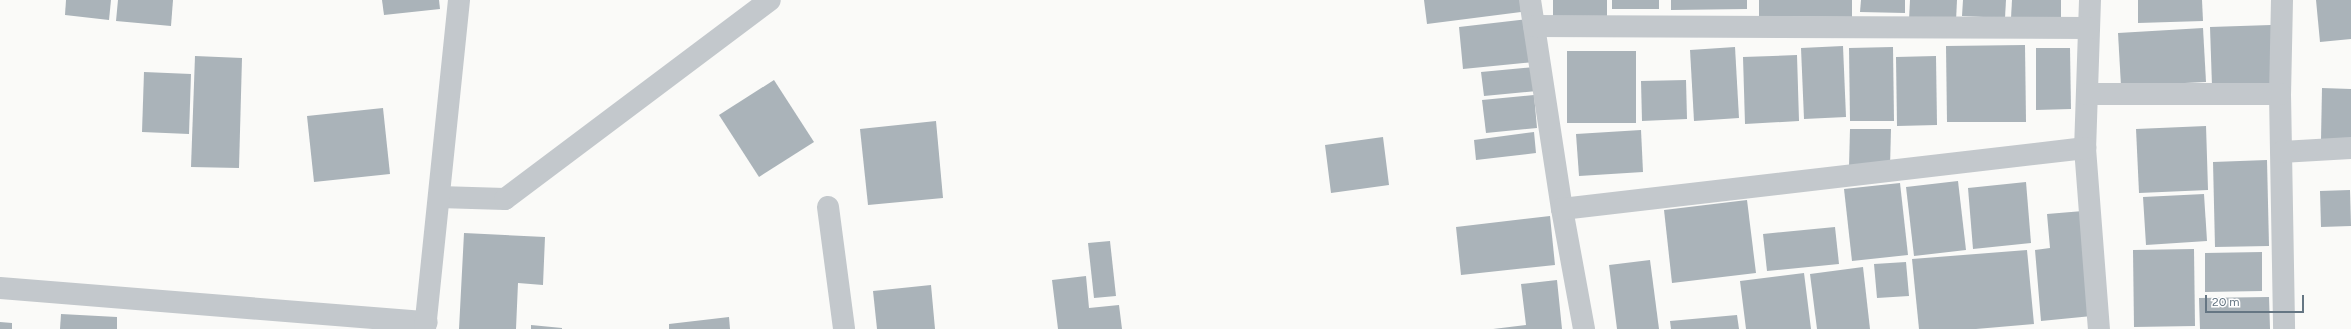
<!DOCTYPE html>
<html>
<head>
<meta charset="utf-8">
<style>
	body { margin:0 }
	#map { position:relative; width:2351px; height:329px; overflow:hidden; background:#fafaf8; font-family:Figtree,sans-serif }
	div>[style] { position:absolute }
	.building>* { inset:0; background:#aab3b9 }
	.minor>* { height:22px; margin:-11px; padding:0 11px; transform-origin:11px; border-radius:11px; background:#c3c8cc }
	span { translate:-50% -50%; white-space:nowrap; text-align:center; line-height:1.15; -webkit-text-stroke:4px #fff; paint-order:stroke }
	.scale { position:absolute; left:2205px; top:295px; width:99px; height:18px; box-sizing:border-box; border:2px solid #657683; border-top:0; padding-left:5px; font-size:12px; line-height:14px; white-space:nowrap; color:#657683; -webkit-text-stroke:3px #fff; paint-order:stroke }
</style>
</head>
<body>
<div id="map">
	<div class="building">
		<i style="clip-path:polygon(66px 0,111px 0,109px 20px,65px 15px)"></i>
		<i style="clip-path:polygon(118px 0,173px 0,171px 26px,116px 21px)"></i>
		<i style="clip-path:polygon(382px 0,439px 0,440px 9px,384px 15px)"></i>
		<i style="clip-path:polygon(1424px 0,1520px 0,1521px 12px,1427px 24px)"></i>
		<i style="clip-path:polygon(1553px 0,1607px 0,1607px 16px,1553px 17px)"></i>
		<i style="clip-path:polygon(1612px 0,1659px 0,1659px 9px,1612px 9px)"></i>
		<i style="clip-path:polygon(1671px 0,1747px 0,1747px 9px,1671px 10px)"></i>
		<i style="clip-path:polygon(1759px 0,1852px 0,1852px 17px,1759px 16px)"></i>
		<i style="clip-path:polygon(1861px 0,1905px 0,1905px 13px,1860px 12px)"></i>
		<i style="clip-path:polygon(1910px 0,1957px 0,1956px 21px,1909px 20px)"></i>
		<i style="clip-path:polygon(1963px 0,2006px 0,2005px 18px,1962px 16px)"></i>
		<i style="clip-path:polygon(2012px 0,2061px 0,2061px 19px,2011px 18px)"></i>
		<i style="clip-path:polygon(2138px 0,2202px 0,2203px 21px,2138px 23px)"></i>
		<i style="clip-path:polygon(2316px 0,2351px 0,2351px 39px,2320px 42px)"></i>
		<i style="clip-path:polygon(1529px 19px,1534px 62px,1463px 69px,1459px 27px)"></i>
		<i style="clip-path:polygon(2271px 25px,2273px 83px,2212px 86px,2210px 27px)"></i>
		<i style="clip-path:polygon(2203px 28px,2206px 82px,2121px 86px,2118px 33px)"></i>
		<i style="clip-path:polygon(2025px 45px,2026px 122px,1947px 122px,1946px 46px)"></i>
		<i style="clip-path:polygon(1843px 46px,1846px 117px,1804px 119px,1801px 48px)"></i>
		<i style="clip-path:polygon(1735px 47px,1739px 118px,1694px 121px,1690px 50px)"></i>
		<i style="clip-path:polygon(1893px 47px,1894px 121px,1850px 121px,1849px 48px)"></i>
		<i style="clip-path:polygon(2036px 48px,2070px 48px,2071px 109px,2036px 110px)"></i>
		<i style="clip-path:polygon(1567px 51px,1636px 51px,1636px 123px,1567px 123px)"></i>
		<i style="clip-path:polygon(1797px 55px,1799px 121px,1745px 124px,1743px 57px)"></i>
		<i style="clip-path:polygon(195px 56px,242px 58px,239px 168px,191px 167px)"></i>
		<i style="clip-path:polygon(1936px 56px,1937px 125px,1897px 126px,1896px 57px)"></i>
		<i style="clip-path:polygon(1534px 67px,1537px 91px,1484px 96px,1481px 72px)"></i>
		<i style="clip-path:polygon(144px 72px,191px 74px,189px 134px,142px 132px)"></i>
		<i style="clip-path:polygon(774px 80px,814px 142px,759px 177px,719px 115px)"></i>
		<i style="clip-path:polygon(1686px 80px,1687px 119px,1642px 121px,1641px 81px)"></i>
		<i style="clip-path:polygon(2322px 88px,2351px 89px,2351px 140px,2321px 140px)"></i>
		<i style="clip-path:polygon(1534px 95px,1537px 128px,1486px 133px,1482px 100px)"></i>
		<i style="clip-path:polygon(383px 108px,390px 174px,314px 182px,307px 116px)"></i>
		<i style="clip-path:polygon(936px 121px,943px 198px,868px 205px,860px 129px)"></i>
		<i style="clip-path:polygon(2206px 126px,2208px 190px,2139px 193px,2136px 129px)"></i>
		<i style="clip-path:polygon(1850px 129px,1891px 129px,1890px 167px,1849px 167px)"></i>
		<i style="clip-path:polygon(1641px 130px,1643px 172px,1579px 176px,1576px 134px)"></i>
		<i style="clip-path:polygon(1534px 132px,1536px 153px,1476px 160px,1474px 140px)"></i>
		<i style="clip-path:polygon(1383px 137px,1389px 185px,1331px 193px,1325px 145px)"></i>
		<i style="clip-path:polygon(2267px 160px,2269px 246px,2215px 247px,2213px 162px)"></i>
		<i style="clip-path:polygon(1958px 181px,1966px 250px,1914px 256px,1906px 187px)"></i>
		<i style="clip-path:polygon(2026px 182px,2031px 243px,1973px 249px,1968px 188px)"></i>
		<i style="clip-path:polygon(1900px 183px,1908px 255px,1852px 261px,1844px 189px)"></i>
		<i style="clip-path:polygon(2350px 190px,2351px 226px,2321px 227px,2320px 191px)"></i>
		<i style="clip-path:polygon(2204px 194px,2207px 241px,2146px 245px,2143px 197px)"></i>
		<i style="clip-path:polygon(1747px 200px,1756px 273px,1672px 283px,1664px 210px)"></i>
		<i style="clip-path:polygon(2083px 211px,2092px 316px,2041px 321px,2035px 250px,2050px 248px,2047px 214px)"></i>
		<i style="clip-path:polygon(1550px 216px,1555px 265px,1461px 275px,1456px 227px)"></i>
		<i style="clip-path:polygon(1835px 227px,1839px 264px,1767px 271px,1763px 234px)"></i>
		<i style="clip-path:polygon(464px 233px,545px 237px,543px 285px,518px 283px,516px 329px,459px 329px)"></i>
		<i style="clip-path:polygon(1110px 241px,1116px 296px,1094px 298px,1088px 243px)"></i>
		<i style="clip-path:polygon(2194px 249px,2195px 326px,2134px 327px,2133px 250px)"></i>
		<i style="clip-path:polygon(2027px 250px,2034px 324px,1976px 329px,1919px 329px,1912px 259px)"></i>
		<i style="clip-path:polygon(2262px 252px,2262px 291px,2205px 292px,2205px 253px)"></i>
		<i style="clip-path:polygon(1650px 260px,1659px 329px,1617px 329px,1609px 265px)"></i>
		<i style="clip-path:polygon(1906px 262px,1909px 296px,1877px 298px,1874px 264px)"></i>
		<i style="clip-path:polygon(1863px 267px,1870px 329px,1817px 329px,1810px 274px)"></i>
		<i style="clip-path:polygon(1804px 273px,1811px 329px,1746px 329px,1740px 281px)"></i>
		<i style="clip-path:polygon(1086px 276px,1089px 308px,1119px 305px,1122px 329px,1058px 329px,1052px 280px)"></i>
		<i style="clip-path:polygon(1557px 280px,1562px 329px,1493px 329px,1526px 325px,1521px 284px)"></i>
		<i style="clip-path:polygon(931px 285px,935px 329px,877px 329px,873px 291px)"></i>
		<i style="clip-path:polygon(2269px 297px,2270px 329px,2200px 329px,2199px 298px)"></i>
		<i style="clip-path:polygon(61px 314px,117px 317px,117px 329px,60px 329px)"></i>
		<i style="clip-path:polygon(1737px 315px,1739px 329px,1671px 329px,1670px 321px)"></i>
		<i style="clip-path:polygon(729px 317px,730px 329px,669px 329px,669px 324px)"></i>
		<i style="clip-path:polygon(0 322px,12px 323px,12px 329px,0 329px)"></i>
		<i style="clip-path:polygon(531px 325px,562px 328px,562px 329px,531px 329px)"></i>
	</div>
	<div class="minor">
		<i style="left:1530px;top:0;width:211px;rotate:81.3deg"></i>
		<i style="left:1562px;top:209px;width:122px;rotate:79.6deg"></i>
		<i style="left:2090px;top:0;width:148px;rotate:91.9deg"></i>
		<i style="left:2085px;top:148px;width:182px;rotate:85.6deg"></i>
		<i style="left:2282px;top:0;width:94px;rotate:91.2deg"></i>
		<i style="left:2280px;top:94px;width:235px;rotate:89deg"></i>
		<i style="left:1534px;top:26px;width:555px;rotate:0.21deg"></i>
		<i style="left:2087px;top:94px;width:193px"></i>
		<i style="left:2282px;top:152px;width:69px;rotate:-3.3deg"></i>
		<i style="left:439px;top:197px;width:66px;rotate:1.7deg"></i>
		<i style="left:505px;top:199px;width:331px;rotate:-36.9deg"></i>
		<i style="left:828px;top:207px;width:123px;rotate:82.5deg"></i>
		<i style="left:1562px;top:209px;width:527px;rotate:-6.65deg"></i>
		<i style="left:0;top:288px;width:428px;rotate:4.6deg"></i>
		<i style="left:425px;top:329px;width:331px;rotate:-84.1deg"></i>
	</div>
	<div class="scale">20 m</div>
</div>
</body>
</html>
